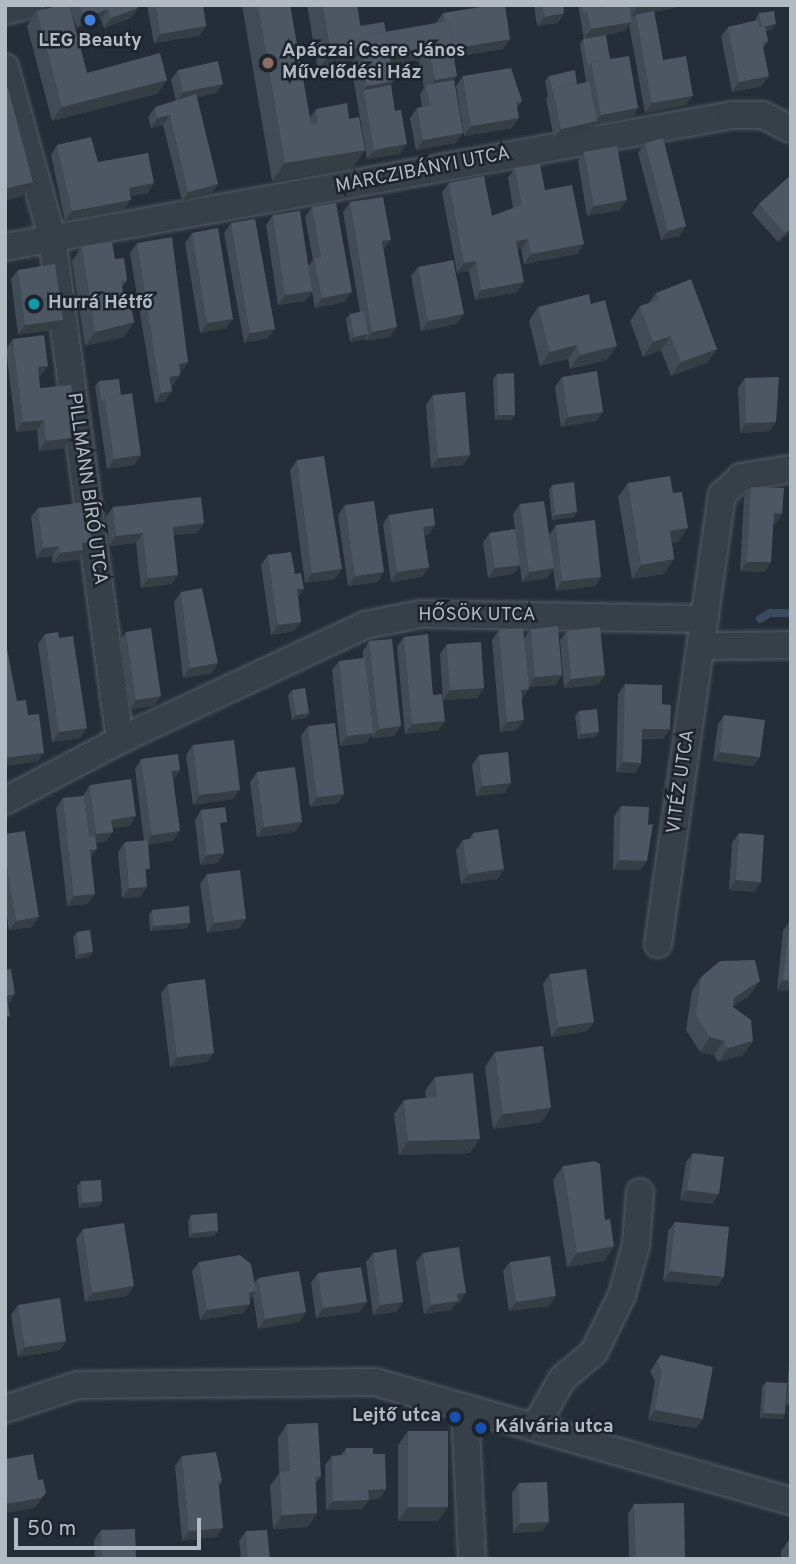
<!DOCTYPE html>
<html>
<head>
<meta charset="utf-8">
<style>
	body { margin:0 }
	#map { position:relative; width:796px; height:1564px; overflow:hidden; background:#242d38; font-family:Overpass,sans-serif }
	div>[style] { position:absolute }
	.stream>* { height:8px; margin:-4px; padding:0 4px; transform-origin:4px; border-radius:4px; background:#3b4b5f }
	.roads { filter:drop-shadow(0 0 2px #555d66) drop-shadow(0 0 2px #555d66) }
	.minor>* { height:26px; margin:-13px; padding:0 13px; transform-origin:13px; border-radius:13px; background:#373f48 }
	.wall>* { inset:0; background:#414b55 }
	.shaded-wall>* { inset:0; background:#353d45 }
	.building>* { inset:0; background:#4c5763 }
	.dots>* { width:19px; height:19px; translate:-50% -50%; box-sizing:border-box; border:4px solid #1d242d; border-radius:50% }
	span { translate:-50% -50%; white-space:nowrap; text-align:center; line-height:1.15; -webkit-text-stroke:5px #1d242d; paint-order:stroke }
	.poi-label { font-size:19px; color:#b2bac4; font-weight:700 }
	.left { translate:0 -50%; text-align:left }
	.right { translate:-100% -50%; text-align:right }
	.street-label { font-size:19px; color:#b2bac4 }
	.frame { position:absolute; inset:0; border:7px solid #b2bac4; pointer-events:none }
	.scale { position:absolute; left:14px; top:1518px; width:187px; height:32px; box-sizing:border-box; border:4px solid #b2bac4; border-top:0; padding-left:9px; font-size:21px; line-height:24px; white-space:nowrap; color:#b2bac4; -webkit-text-stroke:5px #1d242d; paint-order:stroke }
</style>
</head>
<body>
<div id="map">
	<div class="stream">
		<i style="left:760px;top:619px;width:12px;rotate:-31deg"></i>
		<i style="left:770px;top:613px;width:21px"></i>
	</div>
	<div class="roads">
		<div class="minor">
			<i style="left:5px;top:11px;width:25px;rotate:-14deg"></i>
			<i style="left:5px;top:67px;width:177px;rotate:74.6deg"></i>
			<i style="left:52px;top:238px;width:507px;rotate:82.29deg"></i>
			<i style="left:5px;top:247px;width:739px;rotate:-10.29deg"></i>
			<i style="left:732px;top:115px;width:31px"></i>
			<i style="left:763px;top:115px;width:31px;rotate:27deg"></i>
			<i style="left:701px;top:646px;width:90px;rotate:-0.6deg"></i>
			<i style="left:5px;top:801px;width:130px;rotate:-27.9deg"></i>
			<i style="left:120px;top:740px;width:271px;rotate:-25.1deg"></i>
			<i style="left:365px;top:625px;width:57px;rotate:-11.1deg"></i>
			<i style="left:421px;top:614px;width:284px;rotate:1deg"></i>
			<i style="left:658px;top:944px;width:454px;rotate:-81.9deg"></i>
			<i style="left:722px;top:495px;width:26px;rotate:-43deg"></i>
			<i style="left:741px;top:477px;width:51px;rotate:-9.1deg"></i>
			<i style="left:465px;top:1408px;width:151px;rotate:87.3deg"></i>
			<i style="left:5px;top:1409px;width:77px;rotate:-18.2deg"></i>
			<i style="left:78px;top:1385px;width:297px;rotate:-0.6deg"></i>
			<i style="left:375px;top:1382px;width:433px;rotate:16deg"></i>
			<i style="left:535px;top:1427px;width:55px;rotate:-60.6deg"></i>
			<i style="left:562px;top:1379px;width:42px;rotate:-40.2deg"></i>
			<i style="left:594px;top:1352px;width:64px;rotate:-63.8deg"></i>
			<i style="left:622px;top:1295px;width:52px;rotate:-74.4deg"></i>
			<i style="left:636px;top:1245px;width:53px;rotate:-85.7deg"></i>
		</div>
	</div>
	<div class="wall">
		<i style="clip-path:polygon(71px 5px,137px 5px,138px 8px,131px 18px,104px 28px,101px 19px,77px 28px,72px 15px,87px 73px,167px 80px,157px 94px,52px 121px,27px 26px,37px 11px,70px 7px)"></i>
		<i style="clip-path:polygon(147px 5px,203px 5px,206px 26px,199px 36px,154px 43px)"></i>
		<i style="clip-path:polygon(242px 5px,290px 5px,310px 117px,316px 109px,349px 119px,365px 150px,352px 168px,272px 181px)"></i>
		<i style="clip-path:polygon(307px 5px,357px 5px,360px 26px,386px 32px,436px 23px,443px 13px,510px 39px,503px 49px,454px 57px,454px 80px,463px 133px,456px 143px,416px 150px,410px 118px,417px 108px,422px 107px,420px 95px,424px 88px,419px 61px,391px 66px,391px 85px,400px 154px,367px 159px,351px 65px,318px 70px)"></i>
		<i style="clip-path:polygon(534px 5px,563px 5px,564px 13px,558px 23px,537px 26px)"></i>
		<i style="clip-path:polygon(578px 5px,601px 5px,602px 8px,616px 5px,679px 5px,678px 7px,654px 12px,663px 60px,686px 105px,645px 113px,629px 25px,625px 31px,584px 39px)"></i>
		<i style="clip-path:polygon(759px 13px,773px 29px,766px 31px,768px 41px,763px 48px,762px 86px,732px 92px,721px 36px,728px 27px,756px 21px,756px 18px)"></i>
		<i style="clip-path:polygon(583px 39px,610px 59px,632px 118px,594px 125px,590px 131px,554px 138px,546px 99px,548px 96px,545px 81px,549px 76px,577px 84px,586px 82px,580px 44px)"></i>
		<i style="clip-path:polygon(178px 70px,223px 84px,216px 93px,197px 97px,218px 184px,211px 194px,182px 201px,163px 125px,151px 128px,148px 117px,155px 107px,176px 101px,171px 80px)"></i>
		<i style="clip-path:polygon(463px 76px,522px 101px,517px 107px,512px 128px,464px 136px,456px 86px)"></i>
		<i style="clip-path:polygon(645px 143px,680px 236px,661px 240px,638px 153px)"></i>
		<i style="clip-path:polygon(57px 145px,98px 162px,148px 193px,130px 196px,124px 210px,65px 221px,51px 155px)"></i>
		<i style="clip-path:polygon(584px 152px,620px 210px,587px 216px,578px 161px)"></i>
		<i style="clip-path:polygon(515px 168px,545px 190px,584px 244px,577px 254px,524px 264px,521px 248px,518px 249px,517px 292px,475px 300px,469px 271px,457px 273px,442px 192px,449px 183px,492px 216px,513px 208px,508px 178px)"></i>
		<i style="clip-path:polygon(791px 175px,791px 231px,778px 242px,752px 213px,759px 204px)"></i>
		<i style="clip-path:polygon(350px 202px,390px 337px,365px 341px,365px 339px,350px 342px,346px 319px,350px 314px,360px 312px,343px 212px)"></i>
		<i style="clip-path:polygon(312px 207px,345px 302px,315px 308px,312px 292px,305px 301px,278px 305px,266px 225px,273px 215px,308px 266px,313px 260px,305px 217px)"></i>
		<i style="clip-path:polygon(231px 223px,268px 338px,244px 343px,224px 233px)"></i>
		<i style="clip-path:polygon(192px 233px,226px 328px,200px 333px,185px 243px)"></i>
		<i style="clip-path:polygon(137px 243px,188px 362px,181px 372px,180px 373px,180px 375px,173px 385px,171px 386px,172px 391px,165px 401px,155px 403px,130px 253px)"></i>
		<i style="clip-path:polygon(82px 246px,115px 259px,127px 280px,122px 287px,124px 298px,134px 322px,124px 337px,85px 346px,72px 261px)"></i>
		<i style="clip-path:polygon(418px 267px,457px 324px,421px 331px,411px 276px)"></i>
		<i style="clip-path:polygon(18px 270px,56px 329px,18px 335px,11px 279px)"></i>
		<i style="clip-path:polygon(656px 293px,717px 349px,707px 363px,671px 376px,661px 350px,643px 357px,630px 321px,640px 306px,649px 303px)"></i>
		<i style="clip-path:polygon(538px 307px,607px 360px,570px 369px,568px 359px,540px 366px,529px 321px)"></i>
		<i style="clip-path:polygon(13px 339px,48px 366px,41px 375px,39px 376px,40px 388px,70px 430px,64px 448px,39px 451px,37px 430px,16px 432px,6px 349px)"></i>
		<i style="clip-path:polygon(497px 374px,512px 420px,495px 420px,493px 379px)"></i>
		<i style="clip-path:polygon(562px 377px,603px 412px,596px 421px,561px 427px,555px 387px)"></i>
		<i style="clip-path:polygon(745px 378px,776px 422px,769px 431px,740px 433px,738px 388px)"></i>
		<i style="clip-path:polygon(99px 381px,141px 455px,134px 465px,107px 469px,95px 386px)"></i>
		<i style="clip-path:polygon(433px 395px,470px 455px,463px 465px,431px 468px,426px 405px)"></i>
		<i style="clip-path:polygon(297px 460px,335px 579px,305px 583px,290px 470px)"></i>
		<i style="clip-path:polygon(628px 483px,678px 542px,672px 543px,674px 559px,664px 574px,632px 579px,618px 497px)"></i>
		<i style="clip-path:polygon(552px 485px,574px 517px,552px 520px,549px 490px)"></i>
		<i style="clip-path:polygon(751px 487px,776px 524px,773px 523px,765px 572px,740px 571px,744px 497px)"></i>
		<i style="clip-path:polygon(520px 504px,549px 535px,556px 525px,601px 577px,595px 586px,556px 591px,553px 569px,547px 578px,522px 582px,520px 566px,513px 574px,488px 578px,483px 542px,490px 533px,515px 529px,513px 514px)"></i>
		<i style="clip-path:polygon(345px 505px,378px 582px,348px 586px,338px 515px)"></i>
		<i style="clip-path:polygon(113px 507px,204px 523px,197px 533px,174px 535px,172px 584px,141px 588px,136px 543px,109px 546px,106px 517px)"></i>
		<i style="clip-path:polygon(38px 508px,92px 542px,85px 552px,82px 553px,77px 560px,53px 563px,52px 556px,36px 558px,31px 517px)"></i>
		<i style="clip-path:polygon(389px 515px,435px 525px,428px 535px,424px 535px,429px 567px,422px 577px,391px 582px,383px 524px)"></i>
		<i style="clip-path:polygon(268px 555px,295px 574px,304px 589px,298px 597px,301px 622px,294px 631px,271px 635px,261px 565px)"></i>
		<i style="clip-path:polygon(181px 592px,212px 673px,183px 678px,174px 602px)"></i>
		<i style="clip-path:polygon(531px 629px,556px 685px,528px 687px,522px 699px,517px 730px,500px 732px,492px 640px,499px 630px,524px 638px)"></i>
		<i style="clip-path:polygon(567px 631px,605px 675px,598px 685px,564px 688px,560px 640px)"></i>
		<i style="clip-path:polygon(126px 632px,161px 696px,154px 706px,130px 709px,119px 641px)"></i>
		<i style="clip-path:polygon(45px 634px,59px 638px,87px 728px,80px 738px,52px 742px,38px 644px)"></i>
		<i style="clip-path:polygon(404px 637px,433px 695px,445px 721px,438px 730px,405px 734px,397px 646px)"></i>
		<i style="clip-path:polygon(369px 641px,394px 736px,372px 738px,372px 734px,366px 743px,340px 746px,332px 670px,339px 661px,363px 658px,363px 651px)"></i>
		<i style="clip-path:polygon(447px 644px,484px 688px,477px 698px,443px 700px,440px 654px)"></i>
		<i style="clip-path:polygon(625px 684px,662px 704px,670px 729px,663px 739px,642px 739px,641px 763px,635px 773px,616px 772px,618px 694px)"></i>
		<i style="clip-path:polygon(292px 690px,309px 713px,305px 718px,292px 720px,288px 695px)"></i>
		<i style="clip-path:polygon(579px 711px,596px 737px,578px 739px,575px 716px)"></i>
		<i style="clip-path:polygon(724px 715px,760px 757px,753px 766px,713px 761px,718px 724px)"></i>
		<i style="clip-path:polygon(308px 726px,344px 794px,338px 803px,310px 807px,301px 736px)"></i>
		<i style="clip-path:polygon(193px 745px,233px 799px,193px 805px,186px 755px)"></i>
		<i style="clip-path:polygon(479px 755px,511px 783px,504px 793px,476px 796px,472px 765px)"></i>
		<i style="clip-path:polygon(141px 759px,173px 780px,173px 841px,148px 844px,146px 875px,147px 887px,140px 897px,122px 898px,118px 852px,125px 842px,144px 841px,135px 769px)"></i>
		<i style="clip-path:polygon(257px 772px,295px 832px,257px 837px,250px 782px)"></i>
		<i style="clip-path:polygon(90px 785px,130px 826px,113px 828px,113px 832px,106px 841px,96px 843px,97px 849px,91px 857px,88px 904px,67px 906px,56px 808px,63px 798px,83px 796px)"></i>
		<i style="clip-path:polygon(621px 806px,647px 861px,640px 870px,613px 870px,614px 816px)"></i>
		<i style="clip-path:polygon(201px 810px,221px 829px,224px 853px,217px 863px,200px 865px,195px 820px)"></i>
		<i style="clip-path:polygon(473px 833px,504px 869px,497px 879px,461px 884px,456px 850px,463px 840px,469px 839px)"></i>
		<i style="clip-path:polygon(739px 833px,761px 882px,754px 892px,729px 890px,732px 843px)"></i>
		<i style="clip-path:polygon(5px 834px,32px 927px,9px 930px,5px 906px)"></i>
		<i style="clip-path:polygon(207px 874px,240px 928px,207px 933px,200px 884px)"></i>
		<i style="clip-path:polygon(152px 910px,187px 928px,150px 931px,149px 915px)"></i>
		<i style="clip-path:polygon(790px 921px,791px 991px,777px 990px,783px 931px)"></i>
		<i style="clip-path:polygon(77px 932px,89px 957px,76px 959px,73px 937px)"></i>
		<i style="clip-path:polygon(550px 974px,594px 1022px,587px 1031px,551px 1037px,543px 984px)"></i>
		<i style="clip-path:polygon(701px 977px,750px 995px,733px 1006px,753px 1041px,743px 1055px,718px 1062px,714px 1055px,700px 1052px,686px 1030px,692px 991px)"></i>
		<i style="clip-path:polygon(168px 984px,214px 1053px,207px 1062px,170px 1067px,161px 993px)"></i>
		<i style="clip-path:polygon(495px 1052px,542px 1122px,493px 1129px,485px 1067px)"></i>
		<i style="clip-path:polygon(435px 1077px,470px 1153px,399px 1155px,394px 1114px,404px 1100px,426px 1098px,425px 1091px)"></i>
		<i style="clip-path:polygon(693px 1153px,719px 1194px,712px 1204px,680px 1200px,686px 1162px)"></i>
		<i style="clip-path:polygon(563px 1166px,605px 1220px,614px 1246px,604px 1261px,567px 1267px,553px 1180px)"></i>
		<i style="clip-path:polygon(81px 1181px,102px 1201px,99px 1206px,79px 1208px,77px 1186px)"></i>
		<i style="clip-path:polygon(191px 1215px,214px 1236px,189px 1238px,188px 1220px)"></i>
		<i style="clip-path:polygon(675px 1222px,718px 1286px,663px 1281px,668px 1231px)"></i>
		<i style="clip-path:polygon(83px 1229px,127px 1296px,85px 1302px,76px 1239px)"></i>
		<i style="clip-path:polygon(373px 1253px,403px 1302px,396px 1312px,373px 1315px,366px 1262px)"></i>
		<i style="clip-path:polygon(423px 1253px,460px 1303px,456px 1303px,451px 1310px,424px 1314px,416px 1262px)"></i>
		<i style="clip-path:polygon(199px 1262px,254px 1283px,258px 1278px,306px 1312px,299px 1322px,258px 1329px,253px 1296px,250px 1300px,250px 1304px,243px 1313px,200px 1320px,192px 1271px)"></i>
		<i style="clip-path:polygon(510px 1262px,549px 1306px,509px 1311px,503px 1271px)"></i>
		<i style="clip-path:polygon(318px 1273px,360px 1312px,316px 1318px,311px 1283px)"></i>
		<i style="clip-path:polygon(18px 1305px,66px 1341px,60px 1350px,18px 1357px,11px 1315px)"></i>
		<i style="clip-path:polygon(791px 1336px,791px 1406px,786px 1406px)"></i>
		<i style="clip-path:polygon(661px 1355px,703px 1419px,696px 1428px,648px 1420px,655px 1381px,650px 1371px)"></i>
		<i style="clip-path:polygon(766px 1382px,785px 1414px,782px 1419px,760px 1418px,762px 1387px)"></i>
		<i style="clip-path:polygon(287px 1424px,321px 1476px,316px 1483px,317px 1513px,308px 1527px,273px 1529px,270px 1486px,279px 1473px,278px 1438px)"></i>
		<i style="clip-path:polygon(408px 1431px,448px 1507px,438px 1521px,398px 1521px,398px 1445px)"></i>
		<i style="clip-path:polygon(346px 1448px,386px 1489px,379px 1499px,369px 1499px,362px 1509px,326px 1510px,325px 1465px,332px 1456px,341px 1455px)"></i>
		<i style="clip-path:polygon(182px 1456px,222px 1481px,219px 1486px,223px 1528px,216px 1537px,182px 1541px,175px 1466px)"></i>
		<i style="clip-path:polygon(519px 1483px,549px 1522px,542px 1531px,513px 1533px,512px 1493px)"></i>
		<i style="clip-path:polygon(634px 1504px,685px 1559px,629px 1559px,628px 1514px)"></i>
		<i style="clip-path:polygon(101px 1530px,136px 1559px,95px 1559px,94px 1540px)"></i>
		<i style="clip-path:polygon(246px 1531px,270px 1559px,241px 1559px,239px 1541px)"></i>
		<i style="clip-path:polygon(788px 1541px,791px 1559px,781px 1559px,781px 1551px)"></i>
	</div>
	<div class="shaded-wall">
		<i style="clip-path:polygon(646px 5px,679px 5px,678px 7px,630px 17px,637px 7px)"></i>
		<i style="clip-path:polygon(138px 8px,131px 18px,104px 28px,111px 18px)"></i>
		<i style="clip-path:polygon(108px 9px,101px 19px,77px 28px,84px 18px)"></i>
		<i style="clip-path:polygon(564px 13px,558px 23px,537px 26px,544px 17px)"></i>
		<i style="clip-path:polygon(632px 22px,625px 31px,584px 39px,591px 29px)"></i>
		<i style="clip-path:polygon(776px 24px,773px 29px,758px 32px,762px 27px)"></i>
		<i style="clip-path:polygon(206px 26px,199px 36px,154px 43px,160px 34px)"></i>
		<i style="clip-path:polygon(510px 39px,503px 49px,442px 59px,449px 49px)"></i>
		<i style="clip-path:polygon(387px 40px,362px 48px,351px 65px,318px 70px,331px 52px)"></i>
		<i style="clip-path:polygon(429px 47px,419px 61px,379px 68px,389px 54px)"></i>
		<i style="clip-path:polygon(457px 76px,448px 90px,427px 91px,435px 80px)"></i>
		<i style="clip-path:polygon(769px 76px,762px 86px,732px 92px,739px 82px)"></i>
		<i style="clip-path:polygon(167px 80px,157px 94px,52px 121px,62px 107px)"></i>
		<i style="clip-path:polygon(394px 81px,384px 95px,364px 90px,367px 86px)"></i>
		<i style="clip-path:polygon(223px 84px,216px 93px,176px 102px,183px 92px)"></i>
		<i style="clip-path:polygon(693px 96px,686px 105px,645px 113px,652px 103px)"></i>
		<i style="clip-path:polygon(638px 108px,632px 118px,594px 125px,590px 131px,554px 138px,561px 129px,597px 121px,601px 115px)"></i>
		<i style="clip-path:polygon(170px 115px,163px 125px,151px 128px,157px 118px)"></i>
		<i style="clip-path:polygon(519px 118px,512px 128px,464px 136px,471px 126px)"></i>
		<i style="clip-path:polygon(463px 133px,456px 143px,416px 150px,423px 140px)"></i>
		<i style="clip-path:polygon(407px 144px,400px 154px,367px 159px,374px 150px)"></i>
		<i style="clip-path:polygon(365px 150px,352px 168px,272px 181px,285px 163px)"></i>
		<i style="clip-path:polygon(33px 182px,23px 196px,5px 201px,5px 189px)"></i>
		<i style="clip-path:polygon(154px 183px,148px 193px,122px 198px,129px 188px)"></i>
		<i style="clip-path:polygon(218px 184px,211px 194px,182px 201px,188px 192px)"></i>
		<i style="clip-path:polygon(131px 200px,124px 210px,65px 221px,72px 211px)"></i>
		<i style="clip-path:polygon(627px 200px,620px 210px,587px 216px,594px 206px)"></i>
		<i style="clip-path:polygon(686px 226px,680px 236px,661px 240px,668px 231px)"></i>
		<i style="clip-path:polygon(791px 228px,791px 231px,778px 242px,785px 233px)"></i>
		<i style="clip-path:polygon(528px 239px,521px 248px,510px 251px,516px 241px)"></i>
		<i style="clip-path:polygon(391px 240px,384px 249px,382px 241px)"></i>
		<i style="clip-path:polygon(584px 244px,577px 254px,524px 264px,531px 254px)"></i>
		<i style="clip-path:polygon(476px 261px,469px 271px,457px 273px,464px 263px)"></i>
		<i style="clip-path:polygon(524px 282px,517px 292px,475px 300px,481px 290px)"></i>
		<i style="clip-path:polygon(312px 291px,305px 301px,278px 305px,285px 295px)"></i>
		<i style="clip-path:polygon(352px 292px,345px 302px,315px 308px,322px 298px)"></i>
		<i style="clip-path:polygon(464px 314px,457px 324px,421px 331px,428px 321px)"></i>
		<i style="clip-path:polygon(233px 319px,226px 328px,200px 333px,207px 323px)"></i>
		<i style="clip-path:polygon(63px 320px,56px 329px,18px 335px,25px 325px)"></i>
		<i style="clip-path:polygon(134px 322px,124px 337px,85px 346px,95px 332px)"></i>
		<i style="clip-path:polygon(397px 327px,390px 337px,365px 341px,372px 332px)"></i>
		<i style="clip-path:polygon(275px 329px,268px 338px,244px 343px,250px 333px)"></i>
		<i style="clip-path:polygon(368px 334px,365px 339px,350px 342px,354px 337px)"></i>
		<i style="clip-path:polygon(671px 336px,661px 350px,643px 357px,653px 342px)"></i>
		<i style="clip-path:polygon(577px 345px,568px 359px,540px 366px,550px 352px)"></i>
		<i style="clip-path:polygon(617px 346px,607px 360px,570px 369px,580px 355px)"></i>
		<i style="clip-path:polygon(717px 349px,707px 363px,671px 376px,681px 362px)"></i>
		<i style="clip-path:polygon(188px 362px,181px 372px,172px 374px,179px 364px)"></i>
		<i style="clip-path:polygon(48px 366px,41px 375px,31px 377px,38px 367px)"></i>
		<i style="clip-path:polygon(180px 375px,173px 385px,162px 387px,169px 377px)"></i>
		<i style="clip-path:polygon(172px 391px,165px 401px,155px 403px,161px 393px)"></i>
		<i style="clip-path:polygon(603px 412px,596px 421px,561px 427px,568px 417px)"></i>
		<i style="clip-path:polygon(498px 415px,515px 415px,512px 420px,495px 420px)"></i>
		<i style="clip-path:polygon(44px 420px,37px 430px,16px 432px,23px 422px)"></i>
		<i style="clip-path:polygon(69px 422px,76px 422px,69px 431px)"></i>
		<i style="clip-path:polygon(776px 422px,769px 431px,740px 433px,746px 423px)"></i>
		<i style="clip-path:polygon(71px 438px,64px 448px,39px 451px,46px 441px)"></i>
		<i style="clip-path:polygon(141px 455px,134px 465px,107px 469px,114px 459px)"></i>
		<i style="clip-path:polygon(470px 455px,463px 465px,431px 468px,438px 458px)"></i>
		<i style="clip-path:polygon(577px 512px,574px 517px,552px 520px,555px 515px)"></i>
		<i style="clip-path:polygon(774px 513px,782px 514px,776px 524px,767px 523px)"></i>
		<i style="clip-path:polygon(204px 523px,197px 533px,166px 536px,173px 527px)"></i>
		<i style="clip-path:polygon(435px 525px,428px 535px,416px 537px,423px 527px)"></i>
		<i style="clip-path:polygon(688px 528px,678px 542px,660px 545px,670px 531px)"></i>
		<i style="clip-path:polygon(143px 533px,136px 543px,109px 546px,116px 536px)"></i>
		<i style="clip-path:polygon(92px 542px,85px 552px,82px 553px,77px 560px,53px 563px,60px 553px,82px 543px)"></i>
		<i style="clip-path:polygon(59px 546px,52px 556px,36px 558px,43px 548px)"></i>
		<i style="clip-path:polygon(674px 559px,664px 574px,632px 579px,641px 565px)"></i>
		<i style="clip-path:polygon(747px 562px,771px 562px,765px 572px,740px 571px)"></i>
		<i style="clip-path:polygon(520px 565px,513px 574px,488px 578px,495px 568px)"></i>
		<i style="clip-path:polygon(429px 567px,422px 577px,391px 582px,397px 572px)"></i>
		<i style="clip-path:polygon(554px 568px,547px 578px,522px 582px,529px 572px)"></i>
		<i style="clip-path:polygon(342px 569px,335px 579px,305px 583px,312px 573px)"></i>
		<i style="clip-path:polygon(384px 572px,378px 582px,348px 586px,355px 576px)"></i>
		<i style="clip-path:polygon(178px 575px,172px 584px,141px 588px,148px 578px)"></i>
		<i style="clip-path:polygon(601px 577px,595px 586px,556px 591px,562px 581px)"></i>
		<i style="clip-path:polygon(297px 589px,304px 589px,297px 598px)"></i>
		<i style="clip-path:polygon(301px 622px,294px 631px,271px 635px,278px 625px)"></i>
		<i style="clip-path:polygon(218px 663px,212px 673px,183px 678px,190px 668px)"></i>
		<i style="clip-path:polygon(562px 675px,556px 685px,528px 687px,535px 677px)"></i>
		<i style="clip-path:polygon(605px 675px,598px 685px,564px 688px,571px 679px)"></i>
		<i style="clip-path:polygon(484px 688px,477px 698px,443px 700px,450px 690px)"></i>
		<i style="clip-path:polygon(529px 689px,522px 699px,521px 690px)"></i>
		<i style="clip-path:polygon(161px 696px,154px 706px,130px 709px,136px 700px)"></i>
		<i style="clip-path:polygon(309px 713px,305px 718px,292px 720px,296px 715px)"></i>
		<i style="clip-path:polygon(524px 720px,517px 730px,500px 732px,507px 722px)"></i>
		<i style="clip-path:polygon(445px 721px,438px 730px,405px 734px,412px 724px)"></i>
		<i style="clip-path:polygon(401px 726px,394px 736px,372px 738px,379px 729px)"></i>
		<i style="clip-path:polygon(87px 728px,80px 738px,52px 742px,59px 732px)"></i>
		<i style="clip-path:polygon(642px 729px,670px 729px,663px 739px,636px 738px)"></i>
		<i style="clip-path:polygon(599px 732px,596px 737px,578px 739px,581px 734px)"></i>
		<i style="clip-path:polygon(373px 733px,366px 743px,340px 746px,347px 736px)"></i>
		<i style="clip-path:polygon(720px 752px,760px 757px,753px 766px,713px 761px)"></i>
		<i style="clip-path:polygon(44px 753px,37px 762px,5px 766px,5px 758px)"></i>
		<i style="clip-path:polygon(623px 762px,641px 763px,635px 773px,616px 772px)"></i>
		<i style="clip-path:polygon(180px 770px,174px 780px,172px 771px)"></i>
		<i style="clip-path:polygon(511px 783px,504px 793px,476px 796px,482px 786px)"></i>
		<i style="clip-path:polygon(240px 790px,233px 799px,193px 805px,199px 795px)"></i>
		<i style="clip-path:polygon(344px 794px,338px 803px,310px 807px,317px 797px)"></i>
		<i style="clip-path:polygon(136px 816px,130px 826px,105px 829px,111px 820px)"></i>
		<i style="clip-path:polygon(302px 822px,295px 832px,257px 837px,264px 827px)"></i>
		<i style="clip-path:polygon(180px 831px,173px 841px,145px 845px,152px 835px)"></i>
		<i style="clip-path:polygon(113px 832px,106px 841px,89px 844px,96px 834px)"></i>
		<i style="clip-path:polygon(97px 849px,90px 859px,90px 850px)"></i>
		<i style="clip-path:polygon(224px 853px,217px 863px,200px 865px,207px 855px)"></i>
		<i style="clip-path:polygon(619px 860px,647px 861px,640px 870px,613px 870px)"></i>
		<i style="clip-path:polygon(504px 869px,497px 879px,461px 884px,468px 874px)"></i>
		<i style="clip-path:polygon(736px 880px,761px 882px,754px 892px,729px 890px)"></i>
		<i style="clip-path:polygon(147px 887px,140px 897px,122px 898px,129px 888px)"></i>
		<i style="clip-path:polygon(95px 894px,88px 904px,67px 906px,74px 896px)"></i>
		<i style="clip-path:polygon(39px 917px,32px 927px,9px 930px,16px 921px)"></i>
		<i style="clip-path:polygon(246px 919px,240px 928px,207px 933px,214px 923px)"></i>
		<i style="clip-path:polygon(190px 923px,187px 928px,150px 931px,154px 926px)"></i>
		<i style="clip-path:polygon(93px 952px,89px 957px,76px 959px,79px 954px)"></i>
		<i style="clip-path:polygon(783px 980px,791px 981px,791px 991px,777px 990px)"></i>
		<i style="clip-path:polygon(760px 981px,750px 995px,724px 1012px,734px 998px)"></i>
		<i style="clip-path:polygon(15px 994px,9px 1004px,7px 996px)"></i>
		<i style="clip-path:polygon(594px 1022px,587px 1031px,551px 1037px,558px 1027px)"></i>
		<i style="clip-path:polygon(710px 1037px,724px 1041px,714px 1055px,700px 1052px)"></i>
		<i style="clip-path:polygon(753px 1041px,743px 1055px,718px 1062px,728px 1048px)"></i>
		<i style="clip-path:polygon(214px 1053px,207px 1062px,170px 1067px,177px 1057px)"></i>
		<i style="clip-path:polygon(551px 1108px,542px 1122px,493px 1129px,503px 1114px)"></i>
		<i style="clip-path:polygon(480px 1139px,470px 1153px,399px 1155px,408px 1141px)"></i>
		<i style="clip-path:polygon(687px 1190px,719px 1194px,712px 1204px,680px 1200px)"></i>
		<i style="clip-path:polygon(102px 1201px,99px 1206px,79px 1208px,82px 1203px)"></i>
		<i style="clip-path:polygon(218px 1231px,214px 1236px,189px 1238px,192px 1233px)"></i>
		<i style="clip-path:polygon(614px 1246px,604px 1261px,567px 1267px,577px 1253px)"></i>
		<i style="clip-path:polygon(670px 1271px,724px 1277px,718px 1286px,663px 1281px)"></i>
		<i style="clip-path:polygon(134px 1286px,127px 1296px,85px 1302px,92px 1293px)"></i>
		<i style="clip-path:polygon(256px 1291px,249px 1301px,249px 1293px)"></i>
		<i style="clip-path:polygon(466px 1293px,460px 1303px,456px 1303px,451px 1310px,424px 1314px,431px 1305px,457px 1294px)"></i>
		<i style="clip-path:polygon(556px 1296px,549px 1306px,509px 1311px,516px 1302px)"></i>
		<i style="clip-path:polygon(367px 1302px,360px 1312px,316px 1318px,323px 1308px)"></i>
		<i style="clip-path:polygon(403px 1302px,396px 1312px,373px 1315px,380px 1305px)"></i>
		<i style="clip-path:polygon(250px 1304px,243px 1313px,200px 1320px,207px 1310px)"></i>
		<i style="clip-path:polygon(306px 1312px,299px 1322px,258px 1329px,265px 1319px)"></i>
		<i style="clip-path:polygon(66px 1341px,60px 1350px,18px 1357px,25px 1347px)"></i>
		<i style="clip-path:polygon(791px 1399px,791px 1406px,786px 1406px)"></i>
		<i style="clip-path:polygon(655px 1410px,703px 1419px,696px 1428px,648px 1420px)"></i>
		<i style="clip-path:polygon(764px 1413px,785px 1414px,782px 1419px,760px 1418px)"></i>
		<i style="clip-path:polygon(386px 1489px,379px 1499px,361px 1500px,368px 1490px)"></i>
		<i style="clip-path:polygon(46px 1493px,39px 1503px,34px 1508px,5px 1513px,5px 1504px)"></i>
		<i style="clip-path:polygon(369px 1500px,362px 1509px,326px 1510px,333px 1501px)"></i>
		<i style="clip-path:polygon(408px 1507px,448px 1507px,438px 1521px,398px 1521px)"></i>
		<i style="clip-path:polygon(317px 1513px,308px 1527px,273px 1529px,282px 1515px)"></i>
		<i style="clip-path:polygon(549px 1522px,542px 1531px,513px 1533px,520px 1523px)"></i>
		<i style="clip-path:polygon(223px 1528px,216px 1537px,182px 1541px,189px 1531px)"></i>
	</div>
	<div class="building">
		<i style="clip-path:polygon(60px 5px,69px 5px,87px 73px,160px 53px,167px 80px,62px 107px,37px 11px)"></i>
		<i style="clip-path:polygon(79px 5px,137px 5px,138px 8px,111px 18px,108px 9px,84px 18px)"></i>
		<i style="clip-path:polygon(156px 5px,203px 5px,206px 26px,160px 34px)"></i>
		<i style="clip-path:polygon(258px 5px,290px 5px,311px 125px,318px 123px,316px 109px,347px 103px,349px 119px,359px 117px,365px 150px,285px 163px)"></i>
		<i style="clip-path:polygon(323px 5px,357px 5px,364px 47px,331px 52px)"></i>
		<i style="clip-path:polygon(493px 5px,505px 5px,510px 39px,453px 49px,448px 21px,445px 21px,443px 13px)"></i>
		<i style="clip-path:polygon(542px 5px,563px 5px,564px 13px,544px 17px)"></i>
		<i style="clip-path:polygon(582px 5px,601px 5px,602px 8px,587px 10px,584px 15px)"></i>
		<i style="clip-path:polygon(616px 5px,629px 5px,632px 22px,591px 29px,587px 10px)"></i>
		<i style="clip-path:polygon(654px 11px,663px 60px,686px 56px,693px 96px,652px 103px,636px 15px)"></i>
		<i style="clip-path:polygon(774px 11px,776px 24px,762px 27px,759px 13px)"></i>
		<i style="clip-path:polygon(757px 20px,759px 27px,765px 26px,768px 41px,762px 42px,769px 76px,739px 82px,728px 27px)"></i>
		<i style="clip-path:polygon(448px 21px,457px 76px,435px 80px,429px 47px,389px 54px,394px 81px,367px 86px,361px 50px,364px 47px,362px 36px)"></i>
		<i style="clip-path:polygon(384px 22px,386px 32px,362px 36px,360px 26px)"></i>
		<i style="clip-path:polygon(606px 35px,610px 59px,591px 62px,588px 67px,583px 39px)"></i>
		<i style="clip-path:polygon(629px 56px,638px 108px,601px 115px,591px 62px)"></i>
		<i style="clip-path:polygon(218px 61px,223px 84px,183px 92px,178px 70px)"></i>
		<i style="clip-path:polygon(511px 68px,522px 101px,516px 102px,519px 118px,471px 126px,463px 76px)"></i>
		<i style="clip-path:polygon(575px 70px,577px 84px,553px 89px,552px 91px,549px 76px)"></i>
		<i style="clip-path:polygon(454px 80px,463px 133px,423px 140px,417px 108px,430px 106px,426px 85px)"></i>
		<i style="clip-path:polygon(589px 82px,597px 121px,561px 129px,553px 89px)"></i>
		<i style="clip-path:polygon(391px 85px,395px 111px,401px 110px,407px 144px,374px 150px,364px 90px)"></i>
		<i style="clip-path:polygon(5px 88px,8px 88px,33px 182px,5px 189px)"></i>
		<i style="clip-path:polygon(196px 94px,218px 184px,188px 192px,170px 115px,157px 118px,155px 107px)"></i>
		<i style="clip-path:polygon(91px 137px,98px 162px,148px 153px,154px 183px,129px 188px,131px 200px,72px 211px,57px 145px)"></i>
		<i style="clip-path:polygon(663px 138px,686px 226px,668px 231px,645px 143px)"></i>
		<i style="clip-path:polygon(617px 146px,627px 200px,594px 206px,584px 152px)"></i>
		<i style="clip-path:polygon(540px 164px,545px 190px,572px 185px,584px 244px,531px 254px,528px 239px,516px 241px,524px 282px,481px 290px,476px 261px,464px 263px,449px 183px,484px 176px,492px 216px,522px 205px,515px 168px)"></i>
		<i style="clip-path:polygon(791px 175px,791px 228px,785px 233px,759px 204px)"></i>
		<i style="clip-path:polygon(383px 197px,391px 240px,382px 241px,397px 327px,372px 332px,350px 202px)"></i>
		<i style="clip-path:polygon(336px 203px,352px 292px,322px 298px,314px 258px,321px 257px,312px 207px)"></i>
		<i style="clip-path:polygon(300px 211px,312px 291px,285px 295px,273px 215px)"></i>
		<i style="clip-path:polygon(255px 219px,275px 329px,250px 333px,231px 223px)"></i>
		<i style="clip-path:polygon(218px 228px,233px 319px,207px 323px,192px 233px)"></i>
		<i style="clip-path:polygon(172px 237px,188px 362px,179px 364px,180px 375px,169px 377px,172px 391px,161px 393px,137px 243px)"></i>
		<i style="clip-path:polygon(112px 242px,115px 259px,124px 258px,127px 280px,121px 281px,124px 298px,130px 297px,134px 322px,95px 332px,82px 246px)"></i>
		<i style="clip-path:polygon(453px 260px,464px 314px,428px 321px,418px 267px)"></i>
		<i style="clip-path:polygon(55px 264px,63px 320px,25px 325px,18px 270px)"></i>
		<i style="clip-path:polygon(691px 279px,717px 349px,681px 362px,671px 336px,653px 342px,640px 306px,659px 300px,656px 293px)"></i>
		<i style="clip-path:polygon(589px 294px,591px 304px,605px 300px,617px 346px,580px 355px,577px 345px,550px 352px,538px 307px)"></i>
		<i style="clip-path:polygon(364px 311px,368px 334px,354px 337px,350px 314px)"></i>
		<i style="clip-path:polygon(44px 335px,48px 366px,38px 367px,40px 388px,71px 385px,76px 422px,69px 422px,71px 438px,46px 441px,44px 420px,23px 422px,13px 339px)"></i>
		<i style="clip-path:polygon(597px 371px,603px 412px,568px 417px,562px 377px)"></i>
		<i style="clip-path:polygon(514px 373px,515px 415px,498px 415px,497px 374px)"></i>
		<i style="clip-path:polygon(779px 377px,776px 422px,746px 423px,745px 378px)"></i>
		<i style="clip-path:polygon(119px 379px,121px 395px,105px 398px,101px 402px,99px 381px)"></i>
		<i style="clip-path:polygon(465px 392px,470px 455px,438px 458px,433px 395px)"></i>
		<i style="clip-path:polygon(132px 393px,141px 455px,114px 459px,105px 398px)"></i>
		<i style="clip-path:polygon(324px 456px,342px 569px,312px 573px,297px 460px)"></i>
		<i style="clip-path:polygon(670px 476px,673px 493px,682px 492px,688px 528px,670px 531px,674px 559px,641px 565px,628px 483px)"></i>
		<i style="clip-path:polygon(574px 482px,577px 512px,555px 515px,552px 485px)"></i>
		<i style="clip-path:polygon(751px 487px,784px 488px,782px 514px,774px 513px,771px 562px,747px 562px)"></i>
		<i style="clip-path:polygon(201px 497px,204px 523px,173px 527px,178px 575px,148px 578px,143px 533px,116px 536px,113px 507px)"></i>
		<i style="clip-path:polygon(374px 501px,384px 572px,355px 576px,345px 505px)"></i>
		<i style="clip-path:polygon(544px 501px,554px 568px,529px 572px,520px 504px)"></i>
		<i style="clip-path:polygon(87px 502px,92px 542px,82px 543px,83px 550px,60px 553px,59px 546px,43px 548px,38px 508px)"></i>
		<i style="clip-path:polygon(433px 508px,435px 525px,423px 527px,429px 567px,397px 572px,389px 515px)"></i>
		<i style="clip-path:polygon(595px 520px,601px 577px,562px 581px,556px 525px)"></i>
		<i style="clip-path:polygon(515px 529px,520px 565px,495px 568px,490px 533px)"></i>
		<i style="clip-path:polygon(291px 552px,295px 574px,301px 573px,304px 589px,297px 589px,301px 622px,278px 625px,268px 555px)"></i>
		<i style="clip-path:polygon(202px 588px,218px 663px,190px 668px,181px 592px)"></i>
		<i style="clip-path:polygon(558px 626px,562px 675px,535px 677px,531px 629px)"></i>
		<i style="clip-path:polygon(600px 627px,605px 675px,571px 679px,567px 631px)"></i>
		<i style="clip-path:polygon(151px 628px,161px 696px,136px 700px,126px 632px)"></i>
		<i style="clip-path:polygon(523px 628px,529px 689px,521px 690px,524px 720px,507px 722px,499px 630px)"></i>
		<i style="clip-path:polygon(58px 632px,59px 638px,73px 636px,87px 728px,59px 732px,45px 634px)"></i>
		<i style="clip-path:polygon(428px 634px,433px 695px,442px 694px,445px 721px,412px 724px,404px 637px)"></i>
		<i style="clip-path:polygon(392px 639px,401px 726px,379px 729px,369px 641px)"></i>
		<i style="clip-path:polygon(481px 642px,484px 688px,450px 690px,447px 644px)"></i>
		<i style="clip-path:polygon(6px 643px,17px 701px,26px 700px,28px 715px,39px 714px,44px 753px,5px 758px,5px 644px)"></i>
		<i style="clip-path:polygon(365px 658px,373px 733px,347px 736px,339px 661px)"></i>
		<i style="clip-path:polygon(625px 684px,662px 685px,662px 704px,671px 705px,670px 729px,642px 729px,641px 763px,623px 762px)"></i>
		<i style="clip-path:polygon(305px 688px,309px 713px,296px 715px,292px 690px)"></i>
		<i style="clip-path:polygon(597px 709px,599px 732px,581px 734px,579px 711px)"></i>
		<i style="clip-path:polygon(724px 715px,765px 720px,760px 757px,720px 752px)"></i>
		<i style="clip-path:polygon(335px 723px,344px 794px,317px 797px,308px 726px)"></i>
		<i style="clip-path:polygon(234px 740px,240px 790px,199px 795px,193px 745px)"></i>
		<i style="clip-path:polygon(508px 752px,511px 783px,482px 786px,479px 755px)"></i>
		<i style="clip-path:polygon(178px 754px,180px 770px,172px 771px,180px 831px,152px 835px,141px 759px)"></i>
		<i style="clip-path:polygon(295px 767px,302px 822px,264px 827px,257px 772px)"></i>
		<i style="clip-path:polygon(131px 779px,136px 816px,111px 820px,113px 832px,96px 834px,90px 785px)"></i>
		<i style="clip-path:polygon(84px 796px,89px 837px,95px 836px,97px 849px,90px 850px,95px 894px,74px 896px,63px 798px)"></i>
		<i style="clip-path:polygon(621px 806px,649px 807px,648px 825px,653px 824px,647px 861px,619px 860px)"></i>
		<i style="clip-path:polygon(225px 807px,227px 822px,220px 823px,224px 853px,207px 855px,201px 810px)"></i>
		<i style="clip-path:polygon(498px 829px,504px 869px,468px 874px,463px 840px,474px 838px,473px 833px)"></i>
		<i style="clip-path:polygon(25px 831px,39px 917px,16px 921px,5px 854px,5px 834px)"></i>
		<i style="clip-path:polygon(739px 833px,764px 835px,761px 882px,736px 880px)"></i>
		<i style="clip-path:polygon(148px 840px,150px 869px,145px 869px,147px 887px,129px 888px,125px 842px)"></i>
		<i style="clip-path:polygon(240px 870px,246px 919px,214px 923px,207px 874px)"></i>
		<i style="clip-path:polygon(189px 906px,190px 923px,154px 926px,152px 910px)"></i>
		<i style="clip-path:polygon(790px 921px,791px 921px,791px 981px,783px 980px)"></i>
		<i style="clip-path:polygon(90px 930px,93px 952px,79px 954px,77px 932px)"></i>
		<i style="clip-path:polygon(755px 960px,760px 981px,734px 998px,733px 1007px,751px 1020px,753px 1041px,728px 1048px,724px 1041px,710px 1037px,696px 1016px,701px 977px,720px 961px)"></i>
		<i style="clip-path:polygon(11px 969px,15px 994px,7px 996px,10px 1016px,5px 1017px,5px 970px)"></i>
		<i style="clip-path:polygon(586px 969px,594px 1022px,558px 1027px,550px 974px)"></i>
		<i style="clip-path:polygon(205px 979px,214px 1053px,177px 1057px,168px 984px)"></i>
		<i style="clip-path:polygon(543px 1046px,551px 1108px,503px 1114px,495px 1052px)"></i>
		<i style="clip-path:polygon(473px 1073px,480px 1139px,408px 1141px,404px 1100px,437px 1097px,435px 1077px)"></i>
		<i style="clip-path:polygon(693px 1153px,724px 1157px,719px 1194px,687px 1190px)"></i>
		<i style="clip-path:polygon(595px 1161px,600px 1164px,605px 1220px,610px 1219px,614px 1246px,577px 1253px,563px 1166px)"></i>
		<i style="clip-path:polygon(101px 1180px,102px 1201px,82px 1203px,81px 1181px)"></i>
		<i style="clip-path:polygon(217px 1213px,218px 1231px,192px 1233px,191px 1215px)"></i>
		<i style="clip-path:polygon(675px 1222px,729px 1227px,724px 1277px,670px 1271px)"></i>
		<i style="clip-path:polygon(124px 1223px,134px 1286px,92px 1293px,83px 1229px)"></i>
		<i style="clip-path:polygon(459px 1247px,466px 1293px,457px 1294px,458px 1301px,431px 1305px,423px 1253px)"></i>
		<i style="clip-path:polygon(396px 1249px,403px 1302px,380px 1305px,373px 1253px)"></i>
		<i style="clip-path:polygon(240px 1255px,251px 1264px,256px 1291px,249px 1293px,250px 1304px,207px 1310px,199px 1262px)"></i>
		<i style="clip-path:polygon(550px 1256px,556px 1296px,516px 1302px,510px 1262px)"></i>
		<i style="clip-path:polygon(361px 1267px,367px 1302px,323px 1308px,318px 1273px)"></i>
		<i style="clip-path:polygon(299px 1271px,306px 1312px,265px 1319px,258px 1278px)"></i>
		<i style="clip-path:polygon(60px 1298px,66px 1341px,25px 1347px,18px 1305px)"></i>
		<i style="clip-path:polygon(661px 1355px,713px 1367px,703px 1419px,655px 1410px,662px 1371px,657px 1361px)"></i>
		<i style="clip-path:polygon(766px 1382px,787px 1383px,785px 1414px,764px 1413px)"></i>
		<i style="clip-path:polygon(318px 1423px,321px 1476px,315px 1476px,317px 1513px,282px 1515px,280px 1472px,290px 1471px,287px 1424px)"></i>
		<i style="clip-path:polygon(408px 1431px,448px 1431px,448px 1507px,408px 1507px)"></i>
		<i style="clip-path:polygon(346px 1448px,373px 1448px,373px 1454px,385px 1454px,386px 1489px,368px 1490px,369px 1500px,333px 1501px,332px 1456px,346px 1455px)"></i>
		<i style="clip-path:polygon(216px 1452px,222px 1481px,218px 1481px,223px 1528px,189px 1531px,182px 1456px)"></i>
		<i style="clip-path:polygon(33px 1454px,38px 1480px,43px 1479px,46px 1493px,41px 1498px,5px 1504px,5px 1459px)"></i>
		<i style="clip-path:polygon(547px 1482px,549px 1522px,520px 1523px,519px 1483px)"></i>
		<i style="clip-path:polygon(684px 1503px,685px 1559px,636px 1559px,634px 1504px)"></i>
		<i style="clip-path:polygon(135px 1529px,136px 1559px,102px 1559px,101px 1530px)"></i>
		<i style="clip-path:polygon(267px 1530px,270px 1559px,248px 1559px,246px 1531px)"></i>
		<i style="clip-path:polygon(788px 1541px,791px 1541px,791px 1559px,788px 1559px)"></i>
	</div>
	<div class="dots">
		<i style="left:90px;top:20px;background:#3f7fe0"></i>
		<i style="left:268px;top:63px;background:#8d6e63"></i>
		<i style="left:34px;top:304px;background:#0f9aa8"></i>
		<i style="left:455px;top:1417px;background:#1a4fb4"></i>
		<i style="left:481px;top:1428px;background:#1a4fb4"></i>
	</div>
	<div class="poi-label">
		<span style="left:90px;top:42px">LEG Beauty</span>
		<span class="left" style="left:282px;top:63px">Apáczai Csere János<br>Művelődési Ház</span>
		<span class="left" style="left:48px;top:304px">Hurrá Hétfő</span>
		<span class="right" style="left:441px;top:1417px">Lejtő utca</span>
		<span class="left" style="left:495px;top:1428px">Kálvária utca</span>
	</div>
	<div class="street-label">
		<span style="left:423px;top:171px;rotate:-11deg">MARCZIBÁNYI UTCA</span>
		<span style="left:86px;top:489px;rotate:82deg">PILLMANN BÍRÓ UTCA</span>
		<span style="left:477px;top:616px">HŐSÖK UTCA</span>
		<span style="left:682px;top:782px;rotate:-82deg">VITÉZ UTCA</span>
	</div>
	<div class="frame"></div>
	<div class="scale">50 m</div>
</div>
</body>
</html>
